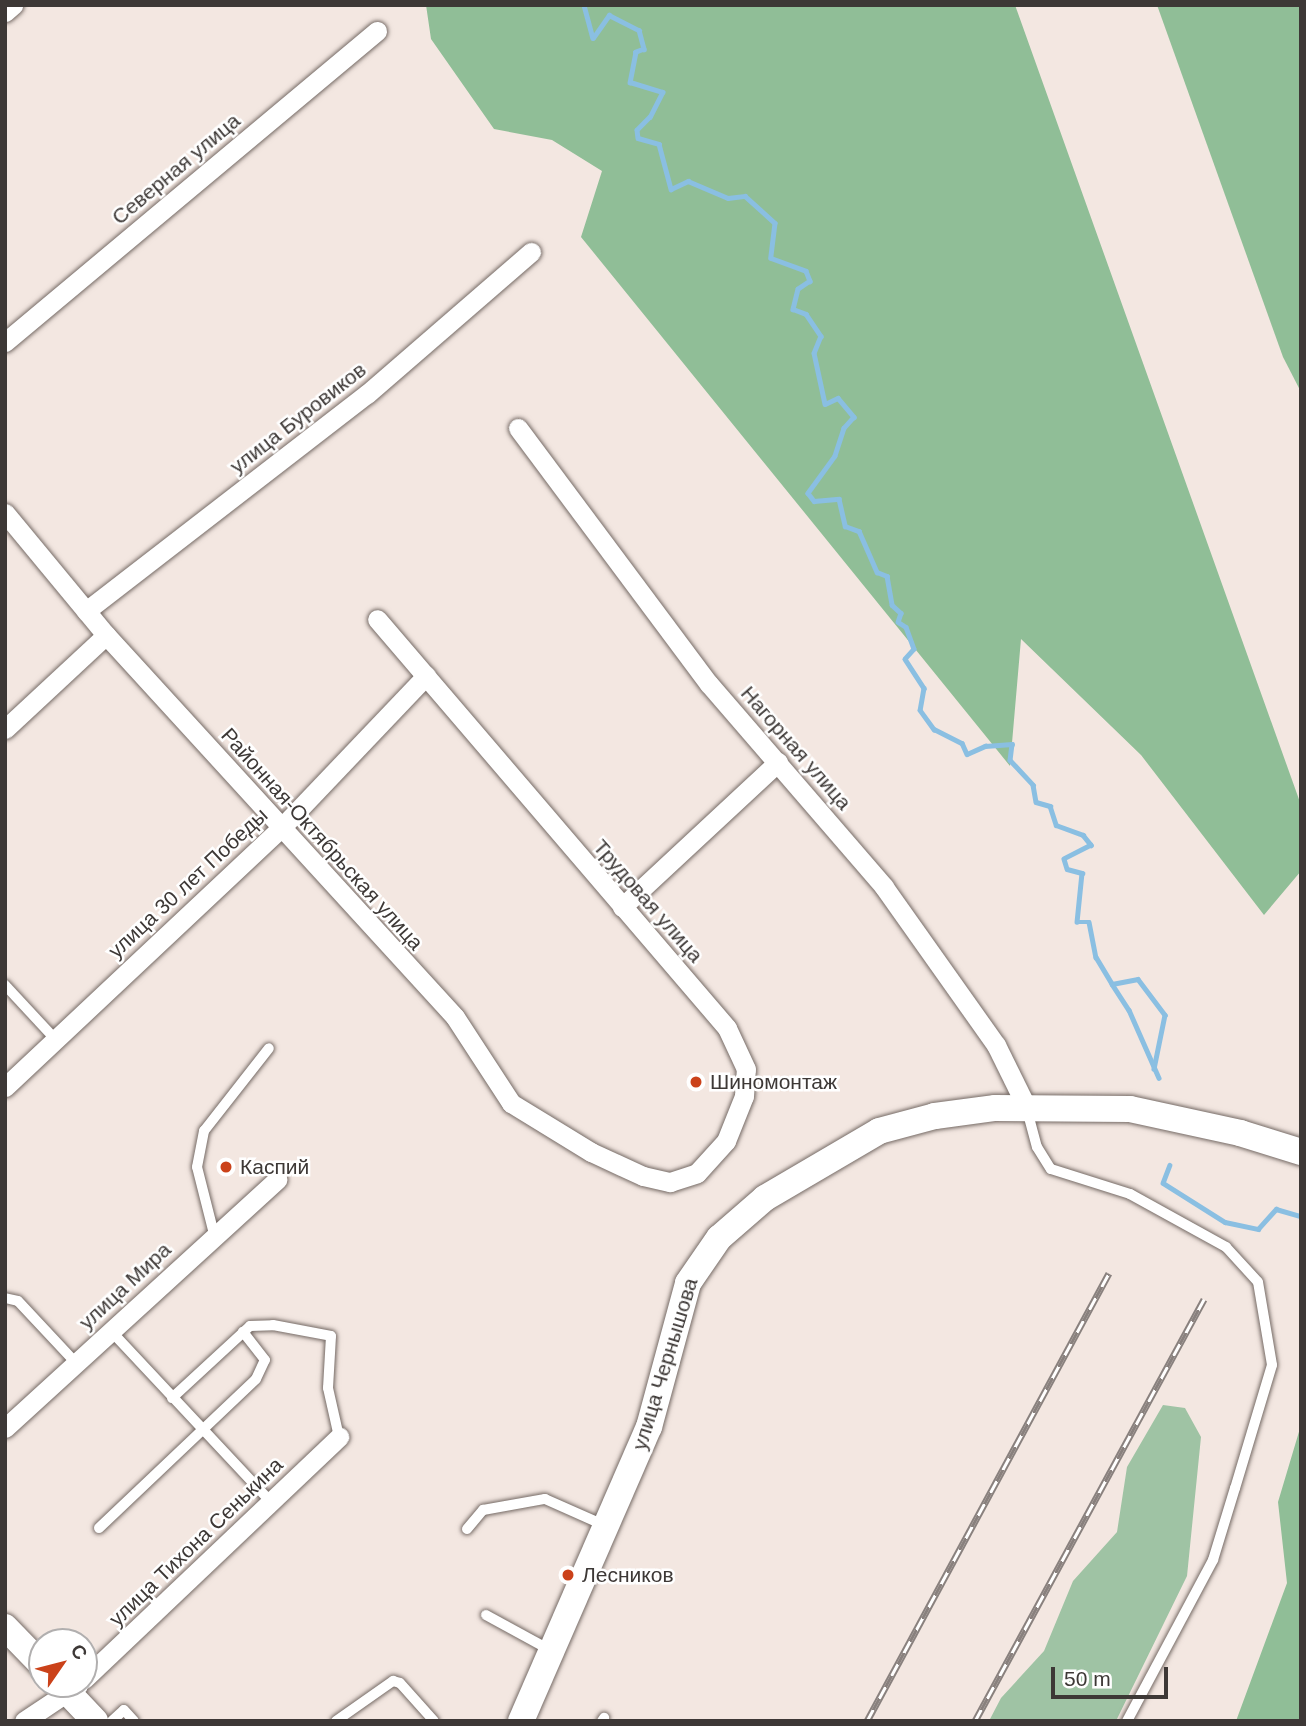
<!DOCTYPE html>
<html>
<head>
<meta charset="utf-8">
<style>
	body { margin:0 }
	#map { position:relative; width:1306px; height:1726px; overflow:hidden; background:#f3e7e1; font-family:Arial,sans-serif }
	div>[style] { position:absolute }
	.green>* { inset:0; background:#9fc3a4 }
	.forest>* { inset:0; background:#90be97 }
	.stream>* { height:4.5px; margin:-2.25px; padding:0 2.25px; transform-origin:2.25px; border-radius:2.25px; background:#8abfe2 }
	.roads { filter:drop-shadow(0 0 2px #756a65) drop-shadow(0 0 2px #756a65) }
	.lane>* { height:10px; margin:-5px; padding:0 5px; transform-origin:5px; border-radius:5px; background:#fff }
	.street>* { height:19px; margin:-9.5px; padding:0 9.5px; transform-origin:9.5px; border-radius:9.5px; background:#fff }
	.secondary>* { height:26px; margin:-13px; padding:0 13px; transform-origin:13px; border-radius:13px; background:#fff }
	.rail>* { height:7px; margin-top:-3.5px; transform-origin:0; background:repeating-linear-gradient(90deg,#fff 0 13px,#89817e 0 26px); box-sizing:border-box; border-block:2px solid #89817e }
	.dots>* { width:19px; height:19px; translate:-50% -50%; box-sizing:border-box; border:4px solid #fff; border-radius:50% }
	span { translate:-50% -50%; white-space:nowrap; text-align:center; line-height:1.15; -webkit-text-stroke:5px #fff; paint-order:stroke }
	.street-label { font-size:21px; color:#3d3836 }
	.poi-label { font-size:21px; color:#3d3836 }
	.left { translate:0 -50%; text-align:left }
	.frame { position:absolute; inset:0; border:7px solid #3d3836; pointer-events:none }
	.north { position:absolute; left:28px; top:1628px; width:70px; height:70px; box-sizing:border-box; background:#fff; border:2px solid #b1afaf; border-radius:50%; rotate:55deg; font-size:19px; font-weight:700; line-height:28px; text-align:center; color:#3d3836 }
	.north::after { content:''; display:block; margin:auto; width:24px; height:32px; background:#cb421a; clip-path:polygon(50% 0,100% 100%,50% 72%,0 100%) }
	.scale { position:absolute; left:1051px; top:1667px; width:117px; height:32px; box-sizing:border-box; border:4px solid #3d3836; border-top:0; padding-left:9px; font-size:21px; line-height:24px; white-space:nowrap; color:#3d3836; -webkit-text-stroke:5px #fff; paint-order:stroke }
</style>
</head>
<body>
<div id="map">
	<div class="green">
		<i style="clip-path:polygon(1163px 1405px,1185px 1408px,1201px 1437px,1187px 1576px,1116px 1721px,989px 1721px,1001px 1698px,1044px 1651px,1073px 1581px,1117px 1532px,1127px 1467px)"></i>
	</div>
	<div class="forest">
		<i style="clip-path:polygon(426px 5px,1015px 5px,1301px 805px,1301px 871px,1264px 915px,1141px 755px,1021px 639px,1010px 766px,581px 237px,602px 171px,552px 140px,494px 129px,431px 39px)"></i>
		<i style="clip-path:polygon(1157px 5px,1301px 5px,1301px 392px,1283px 357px)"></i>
		<i style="clip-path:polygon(1301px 1425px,1301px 1721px,1236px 1721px,1287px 1583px,1278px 1502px)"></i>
	</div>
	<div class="stream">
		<i style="left:584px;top:5px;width:34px;rotate:75deg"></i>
		<i style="left:593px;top:38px;width:28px;rotate:-55deg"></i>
		<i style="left:609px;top:15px;width:34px;rotate:27deg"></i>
		<i style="left:639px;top:30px;width:20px;rotate:75deg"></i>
		<i style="left:644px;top:49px;width:9px;rotate:159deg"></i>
		<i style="left:636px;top:52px;width:31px;rotate:101deg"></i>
		<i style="left:630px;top:82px;width:34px;rotate:17deg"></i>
		<i style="left:663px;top:92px;width:28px;rotate:117deg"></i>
		<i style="left:650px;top:117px;width:18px;rotate:135deg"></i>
		<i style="left:637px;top:130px;width:8px;rotate:83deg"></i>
		<i style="left:638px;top:138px;width:22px;rotate:16deg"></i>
		<i style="left:659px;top:144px;width:47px;rotate:75.1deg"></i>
		<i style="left:671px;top:189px;width:19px;rotate:-25deg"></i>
		<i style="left:688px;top:181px;width:43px;rotate:23deg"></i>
		<i style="left:728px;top:198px;width:17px;rotate:-7deg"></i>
		<i style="left:745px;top:196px;width:40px;rotate:42deg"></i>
		<i style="left:775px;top:223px;width:35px;rotate:97deg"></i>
		<i style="left:771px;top:258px;width:37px;rotate:20deg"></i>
		<i style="left:806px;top:271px;width:11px;rotate:68deg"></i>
		<i style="left:810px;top:281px;width:14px;rotate:146deg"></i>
		<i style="left:798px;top:289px;width:21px;rotate:104deg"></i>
		<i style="left:793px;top:309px;width:14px;rotate:21deg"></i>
		<i style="left:806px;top:314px;width:27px;rotate:56deg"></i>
		<i style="left:821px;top:336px;width:18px;rotate:112deg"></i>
		<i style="left:814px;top:353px;width:52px;rotate:77.8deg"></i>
		<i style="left:825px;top:404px;width:14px;rotate:-25deg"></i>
		<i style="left:838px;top:398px;width:25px;rotate:50deg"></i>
		<i style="left:854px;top:417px;width:15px;rotate:132deg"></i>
		<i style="left:844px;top:428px;width:29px;rotate:108deg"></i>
		<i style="left:835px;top:456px;width:46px;rotate:126.1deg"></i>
		<i style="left:808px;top:493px;width:10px;rotate:53deg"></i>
		<i style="left:814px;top:501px;width:25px;rotate:-5deg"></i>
		<i style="left:839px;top:499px;width:28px;rotate:77deg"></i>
		<i style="left:845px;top:526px;width:15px;rotate:20deg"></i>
		<i style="left:859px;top:531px;width:45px;rotate:66.3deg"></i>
		<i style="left:877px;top:572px;width:11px;rotate:22deg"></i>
		<i style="left:887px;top:576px;width:29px;rotate:80deg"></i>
		<i style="left:892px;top:605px;width:12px;rotate:42deg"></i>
		<i style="left:901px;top:613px;width:9px;rotate:108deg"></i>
		<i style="left:898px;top:622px;width:9px;rotate:32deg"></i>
		<i style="left:906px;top:627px;width:23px;rotate:70deg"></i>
		<i style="left:914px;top:649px;width:13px;rotate:132deg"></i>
		<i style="left:905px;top:659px;width:35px;rotate:57deg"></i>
		<i style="left:924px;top:688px;width:22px;rotate:100deg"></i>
		<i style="left:920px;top:710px;width:24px;rotate:54deg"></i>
		<i style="left:934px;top:729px;width:31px;rotate:27deg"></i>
		<i style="left:962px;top:743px;width:12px;rotate:66deg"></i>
		<i style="left:967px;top:754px;width:20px;rotate:-24deg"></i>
		<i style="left:985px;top:746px;width:27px;rotate:-4deg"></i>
		<i style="left:1012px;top:744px;width:16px;rotate:97deg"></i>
		<i style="left:1010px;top:760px;width:34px;rotate:47deg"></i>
		<i style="left:1033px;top:785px;width:17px;rotate:80deg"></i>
		<i style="left:1036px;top:802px;width:15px;rotate:16deg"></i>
		<i style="left:1050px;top:806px;width:20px;rotate:72deg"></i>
		<i style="left:1056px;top:825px;width:29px;rotate:20deg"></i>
		<i style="left:1083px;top:835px;width:13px;rotate:51deg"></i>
		<i style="left:1091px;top:845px;width:30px;rotate:153deg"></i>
		<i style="left:1064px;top:859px;width:10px;rotate:73deg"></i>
		<i style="left:1067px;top:869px;width:16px;rotate:15deg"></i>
		<i style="left:1082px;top:873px;width:49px;rotate:95.8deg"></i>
		<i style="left:1077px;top:922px;width:12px"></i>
		<i style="left:1089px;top:922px;width:36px;rotate:79deg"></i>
		<i style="left:1096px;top:957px;width:31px;rotate:59deg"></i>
		<i style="left:1112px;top:984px;width:26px;rotate:-11deg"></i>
		<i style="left:1138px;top:979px;width:45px;rotate:53.1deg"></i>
		<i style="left:1165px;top:1015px;width:55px;rotate:101.5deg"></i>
		<i style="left:1112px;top:984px;width:31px;rotate:57deg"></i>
		<i style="left:1129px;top:1010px;width:74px;rotate:66.2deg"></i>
		<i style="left:1170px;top:1165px;width:19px;rotate:111deg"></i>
		<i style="left:1163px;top:1183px;width:73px;rotate:32.2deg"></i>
		<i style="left:1225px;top:1222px;width:34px;rotate:12deg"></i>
		<i style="left:1258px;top:1229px;width:27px;rotate:-48deg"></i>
		<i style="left:1276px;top:1209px;width:26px;rotate:16deg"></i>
	</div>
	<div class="roads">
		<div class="lane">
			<i style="left:5px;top:985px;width:74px;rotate:47.2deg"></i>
			<i style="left:1027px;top:1110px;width:38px;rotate:75deg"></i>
			<i style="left:1037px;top:1147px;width:26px;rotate:58deg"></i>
			<i style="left:1051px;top:1169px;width:83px;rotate:17.6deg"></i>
			<i style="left:1130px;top:1194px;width:110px;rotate:28.9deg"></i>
			<i style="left:1226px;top:1247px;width:47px;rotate:47.6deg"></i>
			<i style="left:1258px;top:1282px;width:84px;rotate:80.4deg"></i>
			<i style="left:1272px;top:1365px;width:128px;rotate:106.7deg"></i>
			<i style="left:1235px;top:1488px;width:75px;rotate:107deg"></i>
			<i style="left:1213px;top:1560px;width:183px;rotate:118.1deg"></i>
			<i style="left:214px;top:1234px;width:69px;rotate:-104.2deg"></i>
			<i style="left:197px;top:1167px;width:37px;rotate:-79deg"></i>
			<i style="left:204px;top:1131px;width:105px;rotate:-51.9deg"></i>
			<i style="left:5px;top:1298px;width:13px;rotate:13deg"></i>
			<i style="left:18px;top:1301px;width:85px;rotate:46.9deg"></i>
			<i style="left:111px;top:1331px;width:234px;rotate:46.9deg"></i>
			<i style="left:172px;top:1398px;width:106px;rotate:-42.7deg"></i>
			<i style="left:250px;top:1326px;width:23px;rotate:-2deg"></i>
			<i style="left:273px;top:1325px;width:59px;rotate:10.7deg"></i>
			<i style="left:331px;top:1336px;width:52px;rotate:93.3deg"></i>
			<i style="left:328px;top:1388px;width:50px;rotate:77.3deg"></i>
			<i style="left:99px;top:1528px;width:216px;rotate:-43.5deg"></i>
			<i style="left:256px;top:1379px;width:21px;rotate:-65deg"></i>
			<i style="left:265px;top:1360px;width:36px;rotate:-128deg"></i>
			<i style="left:467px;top:1529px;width:25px;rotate:-50deg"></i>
			<i style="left:483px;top:1510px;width:63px;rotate:-10.1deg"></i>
			<i style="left:545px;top:1499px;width:67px;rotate:23.9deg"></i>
			<i style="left:486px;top:1615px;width:73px;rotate:28.7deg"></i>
			<i style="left:112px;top:1721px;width:16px;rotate:-43deg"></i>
			<i style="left:124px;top:1710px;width:15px;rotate:48deg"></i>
			<i style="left:336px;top:1721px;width:70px;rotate:-35.1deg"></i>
			<i style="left:393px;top:1681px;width:7px;rotate:16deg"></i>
			<i style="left:400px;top:1683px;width:51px;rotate:48.2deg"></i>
			<i style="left:602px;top:1721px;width:4px;rotate:-56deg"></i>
		</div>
		<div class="street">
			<i style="left:5px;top:12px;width:11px;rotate:-41deg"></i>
			<i style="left:5px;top:342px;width:485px;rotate:-39.9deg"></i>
			<i style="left:518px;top:428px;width:319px;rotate:53.3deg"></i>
			<i style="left:709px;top:684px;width:268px;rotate:49.2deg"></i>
			<i style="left:884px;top:887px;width:194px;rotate:54.7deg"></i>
			<i style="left:996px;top:1045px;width:68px;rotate:63.8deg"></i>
			<i style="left:5px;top:513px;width:158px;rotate:50.4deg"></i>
			<i style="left:106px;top:635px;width:517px;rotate:47.58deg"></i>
			<i style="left:455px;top:1017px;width:103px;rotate:56.9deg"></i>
			<i style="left:511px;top:1103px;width:94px;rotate:31.5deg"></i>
			<i style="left:591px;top:1152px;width:57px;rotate:24.8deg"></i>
			<i style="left:643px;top:1176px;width:28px;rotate:13deg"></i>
			<i style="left:670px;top:1182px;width:28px;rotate:-18deg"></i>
			<i style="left:697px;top:1173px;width:43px;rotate:-47.8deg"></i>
			<i style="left:726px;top:1141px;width:48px;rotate:-68.2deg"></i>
			<i style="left:744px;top:1096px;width:27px;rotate:-86deg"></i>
			<i style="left:746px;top:1069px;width:45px;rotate:-114.9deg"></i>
			<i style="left:727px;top:1028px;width:538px;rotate:-130.56deg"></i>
			<i style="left:86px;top:611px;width:355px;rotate:-37.7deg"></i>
			<i style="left:367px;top:394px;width:217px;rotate:-40.9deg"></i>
			<i style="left:5px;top:729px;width:138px;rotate:-42.9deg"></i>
			<i style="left:622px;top:907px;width:213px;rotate:-42.9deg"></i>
			<i style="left:5px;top:1087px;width:380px;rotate:-43.2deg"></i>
			<i style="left:282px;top:827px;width:209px;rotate:-46.4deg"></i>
			<i style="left:5px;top:1428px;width:369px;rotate:-42.4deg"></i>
			<i style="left:84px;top:1679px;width:352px;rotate:-43.5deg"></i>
			<i style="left:24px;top:1721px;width:65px;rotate:-33.7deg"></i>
		</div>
		<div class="secondary">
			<i style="left:5px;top:1627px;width:53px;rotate:45.8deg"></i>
			<i style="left:60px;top:1684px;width:51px;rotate:46.6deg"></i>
			<i style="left:521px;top:1721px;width:321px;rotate:-66.5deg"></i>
			<i style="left:649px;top:1427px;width:149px;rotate:-74.8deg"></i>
			<i style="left:688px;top:1283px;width:55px;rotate:-55.4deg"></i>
			<i style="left:719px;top:1238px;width:61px;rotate:-41deg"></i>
			<i style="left:765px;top:1198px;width:132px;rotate:-30.4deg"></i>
			<i style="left:879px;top:1131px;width:58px;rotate:-15deg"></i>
			<i style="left:935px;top:1116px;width:61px;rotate:-7.6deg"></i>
			<i style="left:995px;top:1108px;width:135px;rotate:0.4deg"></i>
			<i style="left:1130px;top:1109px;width:113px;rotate:12.3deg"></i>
			<i style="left:1240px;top:1133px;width:64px;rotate:17.3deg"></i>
		</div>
	</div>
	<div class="rail">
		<i style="left:867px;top:1721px;width:509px;rotate:-61.62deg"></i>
		<i style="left:975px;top:1721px;width:480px;rotate:-61.5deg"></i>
	</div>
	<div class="dots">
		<i style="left:696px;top:1082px;background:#cb421a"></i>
		<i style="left:226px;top:1167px;background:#cb421a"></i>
		<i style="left:568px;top:1575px;background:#cb421a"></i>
	</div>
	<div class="street-label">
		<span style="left:176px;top:169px;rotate:-40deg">Северная улица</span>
		<span style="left:298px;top:418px;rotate:-38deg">улица Буровиков</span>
		<span style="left:796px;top:748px;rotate:49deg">Нагорная улица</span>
		<span style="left:322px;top:839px;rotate:48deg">Районная-Октябрьская улица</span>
		<span style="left:188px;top:883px;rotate:-43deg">улица 30 лет Победы</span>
		<span style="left:648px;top:901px;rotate:49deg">Трудовая улица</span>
		<span style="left:125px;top:1286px;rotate:-43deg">улица Мира</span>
		<span style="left:665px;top:1364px;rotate:-73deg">улица Чернышова</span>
		<span style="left:196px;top:1542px;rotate:-44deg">улица Тихона Сенькина</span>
	</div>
	<div class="poi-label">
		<span class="left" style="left:710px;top:1082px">Шиномонтаж</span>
		<span class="left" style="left:240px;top:1167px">Каспий</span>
		<span class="left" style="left:582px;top:1575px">Лесников</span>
	</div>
	<div class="frame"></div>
	<div class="north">С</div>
	<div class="scale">50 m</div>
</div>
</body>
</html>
